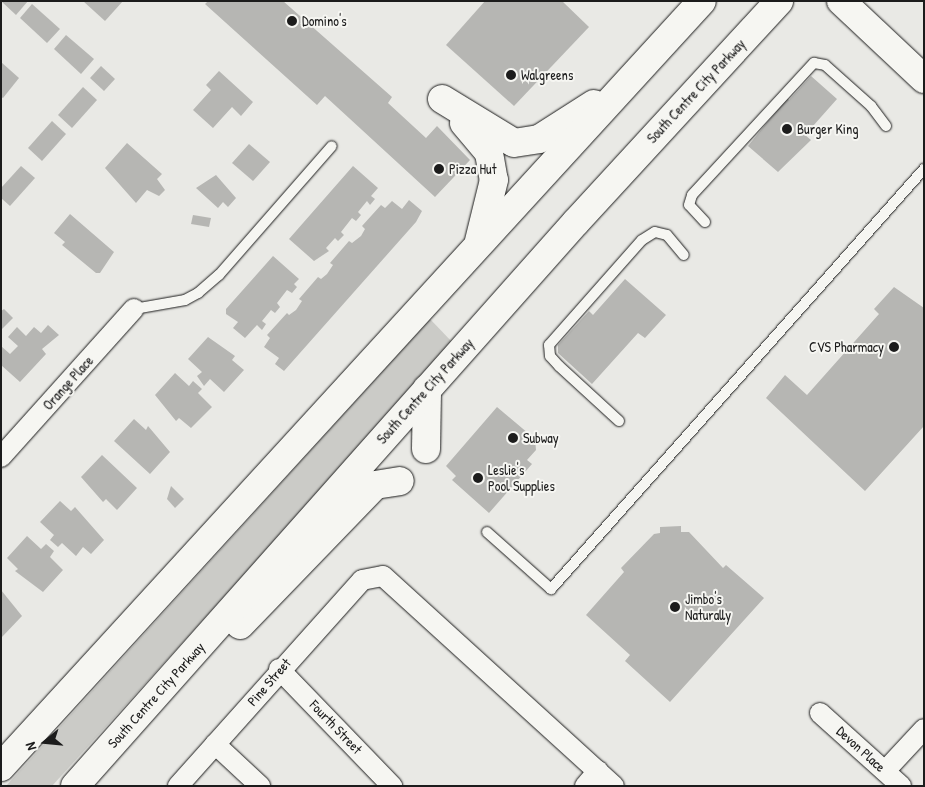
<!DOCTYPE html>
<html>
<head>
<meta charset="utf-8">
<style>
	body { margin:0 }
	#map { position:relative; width:925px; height:787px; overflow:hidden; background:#e9e9e5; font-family:"Patrick Hand",sans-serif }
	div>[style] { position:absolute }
	.green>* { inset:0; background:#cbcbc7 }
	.building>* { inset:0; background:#b6b6b3 }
	.roads { filter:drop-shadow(0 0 1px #1c1c1c) drop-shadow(0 0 1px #1c1c1c) }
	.lane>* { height:10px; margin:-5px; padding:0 5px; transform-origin:5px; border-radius:5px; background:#f6f6f2 }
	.street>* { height:20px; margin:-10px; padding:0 10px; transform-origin:10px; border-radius:10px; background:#f6f6f2 }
	.secondary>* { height:28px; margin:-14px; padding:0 14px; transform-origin:14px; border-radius:14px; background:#f6f6f2 }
	.highway>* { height:28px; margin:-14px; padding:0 14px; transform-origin:14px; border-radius:14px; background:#f6f6f2 }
	.dots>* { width:14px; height:14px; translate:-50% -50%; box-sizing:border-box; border:2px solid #f6f6f2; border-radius:50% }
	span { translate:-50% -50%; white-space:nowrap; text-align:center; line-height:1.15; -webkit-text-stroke:4px #f6f6f2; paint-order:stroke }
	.poi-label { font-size:14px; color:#1c1c1c }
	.left { translate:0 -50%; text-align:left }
	.right { translate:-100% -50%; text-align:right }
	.street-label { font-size:14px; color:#1c1c1c }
	.frame { position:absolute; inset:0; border:2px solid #1c1c1c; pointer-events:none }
	.north { position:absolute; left:20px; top:717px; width:50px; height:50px; -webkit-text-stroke:4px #f6f6f2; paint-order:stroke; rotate:253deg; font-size:14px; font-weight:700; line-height:20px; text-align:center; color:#1c1c1c }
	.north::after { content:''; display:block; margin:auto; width:18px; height:22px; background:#1c1c1c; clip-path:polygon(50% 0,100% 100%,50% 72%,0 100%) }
</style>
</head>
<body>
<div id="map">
	<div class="green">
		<i style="clip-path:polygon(430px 319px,454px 344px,52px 786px,6px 786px)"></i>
	</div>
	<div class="building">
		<i style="clip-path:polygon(1px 1px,28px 1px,16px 15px)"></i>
		<i style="clip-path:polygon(83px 1px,123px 1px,105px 21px)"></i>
		<i style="clip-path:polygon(208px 1px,283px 1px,392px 97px,388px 103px,426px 138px,437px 126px,470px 160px,435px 197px,325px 96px,317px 105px,205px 4px)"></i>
		<i style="clip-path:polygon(485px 1px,562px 1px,589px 27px,514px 106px,446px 45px)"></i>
		<i style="clip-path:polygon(32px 4px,60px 29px,47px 43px,20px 18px)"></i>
		<i style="clip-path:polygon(66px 35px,94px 59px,81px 74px,54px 49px)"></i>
		<i style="clip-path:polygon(1px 62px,19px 78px,3px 98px,1px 97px)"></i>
		<i style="clip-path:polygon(101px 66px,115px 79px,104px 91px,90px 78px)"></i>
		<i style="clip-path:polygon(219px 71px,253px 102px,241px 116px,232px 107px,213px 128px,193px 110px,211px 90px,206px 85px)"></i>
		<i style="clip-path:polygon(811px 76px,837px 99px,805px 135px,811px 140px,778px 172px,748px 146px,787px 98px,789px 100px)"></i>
		<i style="clip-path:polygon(83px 87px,97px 100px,72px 128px,58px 115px)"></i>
		<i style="clip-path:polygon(52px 121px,66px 134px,42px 161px,28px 148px)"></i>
		<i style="clip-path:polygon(127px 143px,162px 174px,157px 179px,165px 190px,159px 196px,147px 190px,136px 203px,105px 168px)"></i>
		<i style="clip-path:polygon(249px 144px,270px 162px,253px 181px,232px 163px)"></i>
		<i style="clip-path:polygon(21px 166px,35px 178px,10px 206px,1px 198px,1px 188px)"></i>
		<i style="clip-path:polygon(353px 166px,378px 188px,371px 196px,375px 199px,370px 205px,367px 201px,358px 212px,361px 215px,356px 221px,352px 218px,341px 232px,344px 235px,338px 241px,335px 238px,326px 248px,329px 251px,314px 261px,289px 239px)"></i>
		<i style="clip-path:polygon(216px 175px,236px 198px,228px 207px,223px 202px,218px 208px,196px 188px)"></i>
		<i style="clip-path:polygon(409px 200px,422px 211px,416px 222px,284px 371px,275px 364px,279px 358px,264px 347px,270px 338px,267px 335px,287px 313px,289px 315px,296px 310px,302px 301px,299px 299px,318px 277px,321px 279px,327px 274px,333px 265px,330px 263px,349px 241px,352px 243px,361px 236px,365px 229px,362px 226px,381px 205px,385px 208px,392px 201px,402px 209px)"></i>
		<i style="clip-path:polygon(70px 214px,114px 252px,100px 273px,96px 273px,62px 245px,65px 242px,54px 233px)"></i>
		<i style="clip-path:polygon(193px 215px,211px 218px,209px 227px,191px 224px)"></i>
		<i style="clip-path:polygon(273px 256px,299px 279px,294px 284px,297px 287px,292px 293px,287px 290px,277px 303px,280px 307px,275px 313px,271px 310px,262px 321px,266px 324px,262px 330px,257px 325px,245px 338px,233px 328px,238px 322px,226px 314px,226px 309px)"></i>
		<i style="clip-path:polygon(625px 279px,666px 315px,645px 338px,638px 333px,592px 384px,558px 353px,558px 345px,589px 311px,593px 315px)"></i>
		<i style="clip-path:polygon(894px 287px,924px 308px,924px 426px,865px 491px,766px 398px,785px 375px,807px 395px,879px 314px,874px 309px)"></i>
		<i style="clip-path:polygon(4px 309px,13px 318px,1px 330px,1px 311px)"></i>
		<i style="clip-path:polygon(48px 325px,59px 335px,42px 349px,46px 354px,20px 382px,1px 365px,1px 346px,10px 354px,18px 346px,8px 337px,17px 327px,26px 336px,34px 327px,41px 333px)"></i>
		<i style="clip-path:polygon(208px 337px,235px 356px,232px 360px,244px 370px,224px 392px,210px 379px,204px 386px,197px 376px,202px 372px,188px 359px)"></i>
		<i style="clip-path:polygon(175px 373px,189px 386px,193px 381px,202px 389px,198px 393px,212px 407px,191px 428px,179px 418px,176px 421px,155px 395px)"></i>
		<i style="clip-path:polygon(497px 407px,535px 439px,536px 450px,527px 460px,532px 464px,489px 513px,452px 480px,456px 476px,446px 466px)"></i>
		<i style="clip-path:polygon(134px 419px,146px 430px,148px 426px,170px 452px,150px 474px,114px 441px)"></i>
		<i style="clip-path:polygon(102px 455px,137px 488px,117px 510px,106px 499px,103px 502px,81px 477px)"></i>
		<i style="clip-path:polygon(171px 486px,184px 499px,175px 508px,167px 499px)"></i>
		<i style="clip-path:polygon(60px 501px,71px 511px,75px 507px,104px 540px,91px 554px,83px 547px,76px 556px,62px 543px,58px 547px,50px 540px,54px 535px,40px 522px)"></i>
		<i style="clip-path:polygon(681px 526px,681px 532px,689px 532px,723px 568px,726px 565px,764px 598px,670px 702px,625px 661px,630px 655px,586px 615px,624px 572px,621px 568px,654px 534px,660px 533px,660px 527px)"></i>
		<i style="clip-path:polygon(27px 536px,41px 549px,46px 544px,54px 551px,50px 557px,63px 570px,43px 592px,15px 571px,18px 569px,7px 558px)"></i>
		<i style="clip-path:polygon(1px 590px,22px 616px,1px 638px)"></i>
	</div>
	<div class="roads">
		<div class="lane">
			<i style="left:705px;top:222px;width:23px;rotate:-133deg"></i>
			<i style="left:689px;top:205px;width:10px;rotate:-73deg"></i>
			<i style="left:692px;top:195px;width:180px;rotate:-47.3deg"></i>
			<i style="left:814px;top:63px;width:11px;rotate:10deg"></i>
			<i style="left:825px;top:65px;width:62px;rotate:41.7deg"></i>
			<i style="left:871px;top:106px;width:25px;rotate:53deg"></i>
			<i style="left:134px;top:309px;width:52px;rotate:-10deg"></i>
			<i style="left:185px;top:300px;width:15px;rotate:-28deg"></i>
			<i style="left:198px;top:293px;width:28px;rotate:-41deg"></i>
			<i style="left:219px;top:275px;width:171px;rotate:-48.8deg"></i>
			<i style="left:619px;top:421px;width:81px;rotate:-137.5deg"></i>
			<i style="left:559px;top:366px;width:13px;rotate:-132deg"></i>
			<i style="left:550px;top:356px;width:11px;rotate:-95deg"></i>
			<i style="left:549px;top:345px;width:140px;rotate:-48.5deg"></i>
			<i style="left:642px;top:240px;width:15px;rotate:-32deg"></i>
			<i style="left:655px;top:232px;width:12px;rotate:14deg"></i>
			<i style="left:667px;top:235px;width:26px;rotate:50deg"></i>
			<i style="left:487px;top:532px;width:86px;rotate:41.7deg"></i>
			<i style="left:551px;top:589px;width:562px;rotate:-48.39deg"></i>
		</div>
		<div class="street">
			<i style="left:1px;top:457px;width:199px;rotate:-48.1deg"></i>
			<i style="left:279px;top:669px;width:163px;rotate:46deg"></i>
			<i style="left:820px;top:713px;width:109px;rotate:42deg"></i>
			<i style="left:215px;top:744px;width:62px;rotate:43deg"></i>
			<i style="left:885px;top:771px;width:57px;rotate:-47.1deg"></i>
			<i style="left:178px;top:786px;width:276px;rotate:-48.2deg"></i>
			<i style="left:362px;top:580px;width:21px;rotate:-11deg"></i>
			<i style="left:383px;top:576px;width:312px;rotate:42.3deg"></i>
			<i style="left:585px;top:786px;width:20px;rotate:-49deg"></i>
		</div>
		<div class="secondary">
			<i style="left:841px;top:1px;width:114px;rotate:43.2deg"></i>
		</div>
		<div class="highway">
			<i style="left:442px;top:99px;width:84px;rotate:31.4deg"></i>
			<i style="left:514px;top:143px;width:25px;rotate:-9deg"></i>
			<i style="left:539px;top:139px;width:65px;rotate:-32.5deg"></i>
			<i style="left:464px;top:123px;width:39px;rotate:50deg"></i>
			<i style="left:489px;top:153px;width:27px;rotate:80deg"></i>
			<i style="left:494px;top:180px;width:63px;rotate:103.8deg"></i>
			<i style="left:426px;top:449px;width:60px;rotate:-89deg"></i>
			<i style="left:240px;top:625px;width:194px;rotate:-46deg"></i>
			<i style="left:375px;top:485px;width:25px;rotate:-9deg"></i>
			<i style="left:1px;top:767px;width:1038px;rotate:-47.54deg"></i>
			<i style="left:75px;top:786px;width:754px;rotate:-48.39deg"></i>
			<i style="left:576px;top:222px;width:300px;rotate:-47.4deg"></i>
		</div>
	</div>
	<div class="dots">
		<i style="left:292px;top:21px;background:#1c1c1c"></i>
		<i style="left:511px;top:75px;background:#1c1c1c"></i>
		<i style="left:787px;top:129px;background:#1c1c1c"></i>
		<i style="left:439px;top:169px;background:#1c1c1c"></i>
		<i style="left:894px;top:347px;background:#1c1c1c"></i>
		<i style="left:513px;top:438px;background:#1c1c1c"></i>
		<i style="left:478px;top:478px;background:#1c1c1c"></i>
		<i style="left:675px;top:607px;background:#1c1c1c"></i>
	</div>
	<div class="poi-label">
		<span class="left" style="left:302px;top:21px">Domino's</span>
		<span class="left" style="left:521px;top:75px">Walgreens</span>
		<span class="left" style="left:797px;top:129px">Burger King</span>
		<span class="left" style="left:449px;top:169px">Pizza Hut</span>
		<span class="right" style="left:884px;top:347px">CVS Pharmacy</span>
		<span class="left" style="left:523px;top:438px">Subway</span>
		<span class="left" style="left:488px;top:478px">Leslie's<br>Pool Supplies</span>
		<span class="left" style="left:685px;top:607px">Jimbo's<br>Naturally</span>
	</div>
	<div class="street-label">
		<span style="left:696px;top:91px;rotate:-47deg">South Centre City Parkway</span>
		<span style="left:68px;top:383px;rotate:-48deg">Orange Place</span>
		<span style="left:425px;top:391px;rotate:-48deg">South Centre City Parkway</span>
		<span style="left:269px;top:682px;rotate:-49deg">Pine Street</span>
		<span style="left:156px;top:695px;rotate:-48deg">South Centre City Parkway</span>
		<span style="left:336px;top:727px;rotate:46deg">Fourth Street</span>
		<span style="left:861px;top:749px;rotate:42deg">Devon Place</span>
	</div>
	<div class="frame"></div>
	<div class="north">N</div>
</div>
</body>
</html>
